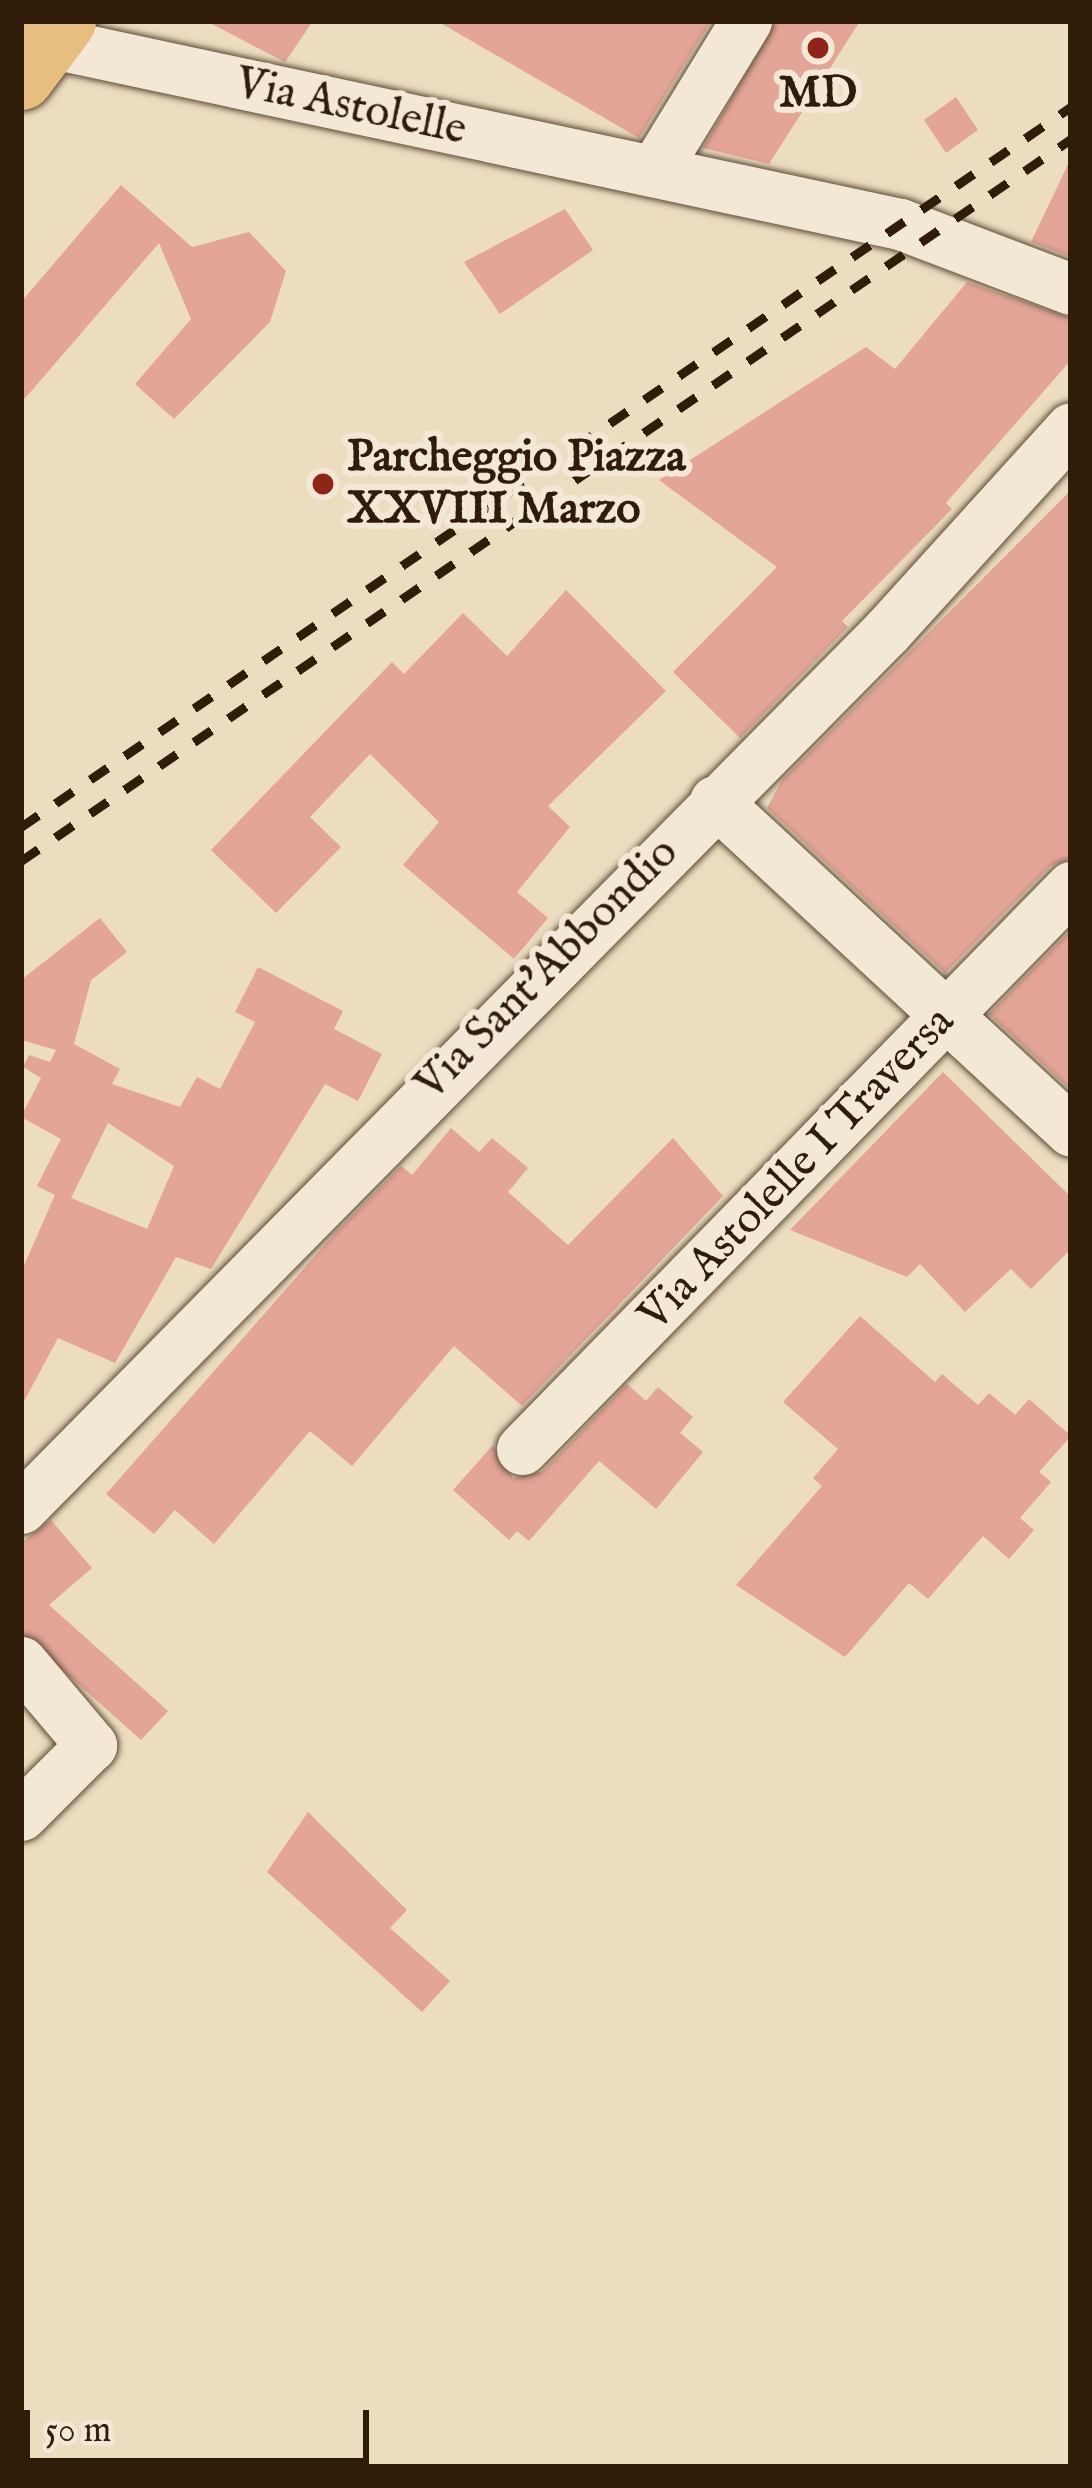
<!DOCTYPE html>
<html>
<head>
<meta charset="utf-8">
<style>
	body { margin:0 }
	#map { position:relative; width:1092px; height:2488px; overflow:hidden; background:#ecdcc0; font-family:"IM FELL English",serif }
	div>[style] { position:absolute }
	.building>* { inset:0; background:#e3a598 }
	.roads { filter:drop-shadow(0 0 3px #5e4d38) drop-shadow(0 0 3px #5e4d38) }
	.minor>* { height:51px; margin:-25.5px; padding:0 25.5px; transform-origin:25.5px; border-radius:25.5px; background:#f3e8d6 }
	.primary>* { height:66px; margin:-33px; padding:0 33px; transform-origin:33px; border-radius:33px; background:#e6be80 }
	.rail>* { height:9px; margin-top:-4.5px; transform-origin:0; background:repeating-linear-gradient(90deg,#2f1d0a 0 21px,transparent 0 42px) }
	.dots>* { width:33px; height:33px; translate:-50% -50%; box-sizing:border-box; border:6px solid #f3e8d6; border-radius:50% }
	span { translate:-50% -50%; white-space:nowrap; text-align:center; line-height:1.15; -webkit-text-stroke:12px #f3e8d6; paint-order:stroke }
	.poi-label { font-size:45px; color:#2f1d0a; font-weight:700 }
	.left { translate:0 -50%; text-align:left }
	.street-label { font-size:45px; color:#2f1d0a }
	.frame { position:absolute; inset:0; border:24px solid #2f1d0a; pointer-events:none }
	.scale { position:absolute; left:24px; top:2410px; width:345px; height:54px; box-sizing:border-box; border:6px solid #2f1d0a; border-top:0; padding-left:15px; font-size:36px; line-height:42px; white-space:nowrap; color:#2f1d0a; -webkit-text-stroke:9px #f3e8d6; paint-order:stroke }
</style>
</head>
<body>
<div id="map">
	<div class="building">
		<i style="clip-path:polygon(206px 21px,313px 21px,285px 62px)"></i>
		<i style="clip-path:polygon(437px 21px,711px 21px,639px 138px)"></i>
		<i style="clip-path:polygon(776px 21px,860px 21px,769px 164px,703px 148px)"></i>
		<i style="clip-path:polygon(956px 97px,978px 130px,946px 153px,924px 120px)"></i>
		<i style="clip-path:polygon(1071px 158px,1071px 257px,1031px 242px)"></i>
		<i style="clip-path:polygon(121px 185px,192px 247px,249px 232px,286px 271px,270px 322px,174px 419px,135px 384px,191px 319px,159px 243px,21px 403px,21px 302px)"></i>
		<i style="clip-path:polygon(565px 209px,593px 250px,500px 314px,464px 262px)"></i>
		<i style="clip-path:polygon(967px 282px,1071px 318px,1071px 360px,946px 503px,952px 509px,842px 621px,848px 627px,740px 738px,673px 672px,777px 567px,659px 480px,866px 347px,895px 369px)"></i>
		<i style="clip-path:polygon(1071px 490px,1071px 858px,1050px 866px,945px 973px,767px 808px,782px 780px)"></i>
		<i style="clip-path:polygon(566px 590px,666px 691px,548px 806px,570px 827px,517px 892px,548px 918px,514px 959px,403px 865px,439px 822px,370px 754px,310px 817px,341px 847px,276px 913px,211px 850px,392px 662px,404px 674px,463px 613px,507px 656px)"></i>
		<i style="clip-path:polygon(evenodd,100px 918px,127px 952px,91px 980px,74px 1044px,120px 1069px,112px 1084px,180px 1107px,197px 1077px,220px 1089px,255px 1022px,235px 1012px,258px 967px,343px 1011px,334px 1029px,382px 1054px,358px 1101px,325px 1084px,211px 1269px,176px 1257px,115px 1363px,58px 1338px,21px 1407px,21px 1272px,55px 1195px,37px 1186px,61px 1139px,21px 1117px,41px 1078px,23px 1067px,29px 1055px,50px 1062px,56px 1050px,21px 1040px,21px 980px,100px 918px,108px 1123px,174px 1166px,147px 1229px,71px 1198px,108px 1123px)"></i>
		<i style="clip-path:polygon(1071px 930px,1071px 1090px,989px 1014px)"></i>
		<i style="clip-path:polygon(943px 1072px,1071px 1197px,1071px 1249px,1031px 1289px,1011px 1269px,965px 1312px,920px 1264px,907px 1277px,790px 1230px)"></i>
		<i style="clip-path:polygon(451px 1128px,479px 1152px,492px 1138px,528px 1168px,508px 1192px,568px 1245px,673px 1138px,723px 1196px,522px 1406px,454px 1346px,352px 1466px,310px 1431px,214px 1544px,175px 1510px,154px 1534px,106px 1494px,336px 1232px,401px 1166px,412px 1175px)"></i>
		<i style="clip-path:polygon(860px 1316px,935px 1382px,942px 1374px,978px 1405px,989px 1393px,1015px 1415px,1029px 1399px,1071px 1436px,1039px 1472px,1051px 1482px,1020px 1518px,1034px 1530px,1009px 1559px,983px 1536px,928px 1599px,909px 1583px,845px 1657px,736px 1585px,822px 1486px,813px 1478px,838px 1449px,783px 1402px)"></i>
		<i style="clip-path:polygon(627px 1384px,646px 1401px,658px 1387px,693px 1417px,680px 1433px,703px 1452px,656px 1509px,599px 1461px,529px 1541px,517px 1531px,509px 1540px,453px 1490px,493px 1445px,513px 1478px,543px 1471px)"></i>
		<i style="clip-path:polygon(51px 1520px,92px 1568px,49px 1605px,168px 1711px,141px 1740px,21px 1633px,21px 1543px)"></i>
		<i style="clip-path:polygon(308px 1812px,407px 1910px,390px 1928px,450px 1981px,422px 2012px,267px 1872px)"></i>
	</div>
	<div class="roads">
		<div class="minor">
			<i style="left:48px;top:42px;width:871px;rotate:12.06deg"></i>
			<i style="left:900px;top:224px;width:183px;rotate:20.8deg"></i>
			<i style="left:654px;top:171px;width:176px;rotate:-58.5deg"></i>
			<i style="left:715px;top:801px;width:485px;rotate:42.8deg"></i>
			<i style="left:522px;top:1449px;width:786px;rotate:-45.67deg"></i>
			<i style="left:21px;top:1508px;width:1233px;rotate:-45.36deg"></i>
			<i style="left:887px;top:631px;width:274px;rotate:-47.8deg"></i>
			<i style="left:21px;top:1662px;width:109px;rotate:49.9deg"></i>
			<i style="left:91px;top:1745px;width:99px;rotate:135deg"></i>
		</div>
		<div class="primary">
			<i style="left:21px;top:77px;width:70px;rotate:-53.1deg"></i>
		</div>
	</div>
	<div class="rail">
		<i style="left:21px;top:827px;width:1273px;rotate:-34.44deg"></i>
		<i style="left:21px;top:861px;width:1274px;rotate:-34.51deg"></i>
	</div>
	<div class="dots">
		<i style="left:818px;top:48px;background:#8f2418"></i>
		<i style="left:323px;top:484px;background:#8f2418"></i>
	</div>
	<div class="poi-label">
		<span style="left:818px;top:94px">MD</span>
		<span class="left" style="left:347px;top:484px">Parcheggio Piazza<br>XXVIII Marzo</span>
	</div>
	<div class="street-label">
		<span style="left:351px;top:107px;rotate:12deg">Via Astolelle</span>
		<span style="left:547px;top:969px;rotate:-45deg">Via Sant'Abbondio</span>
		<span style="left:797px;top:1169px;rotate:-46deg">Via Astolelle I Traversa</span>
	</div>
	<div class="frame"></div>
	<div class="scale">50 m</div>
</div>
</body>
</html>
